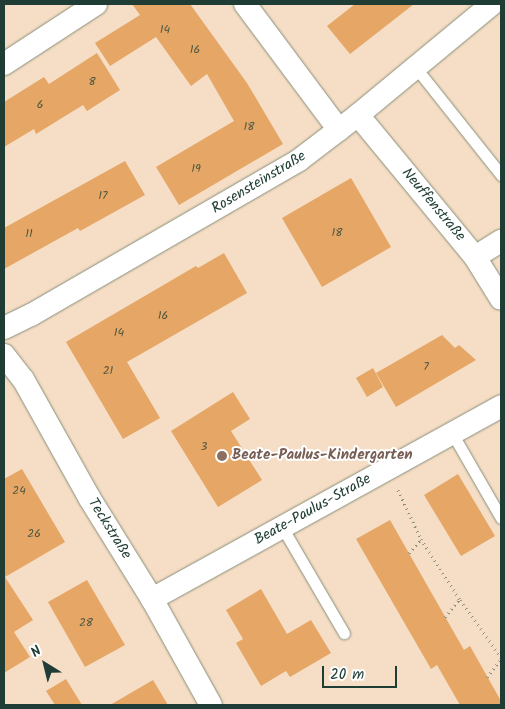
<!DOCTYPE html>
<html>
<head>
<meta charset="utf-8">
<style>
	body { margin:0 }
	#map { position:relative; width:505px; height:709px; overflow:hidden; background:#f5dec5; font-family:Kalam,sans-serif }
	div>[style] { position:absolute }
	.building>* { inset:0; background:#e5a666 }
	.path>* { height:3px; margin-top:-1.5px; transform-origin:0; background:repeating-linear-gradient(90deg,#8a8e7c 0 1px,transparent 0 5px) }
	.roads { filter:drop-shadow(0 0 1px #8a8e7c) drop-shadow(0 0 1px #8a8e7c) }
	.service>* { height:11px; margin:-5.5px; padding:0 5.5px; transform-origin:5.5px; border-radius:5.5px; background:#fff }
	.minor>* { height:22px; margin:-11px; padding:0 11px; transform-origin:11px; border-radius:11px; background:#fff }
	.dots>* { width:14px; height:14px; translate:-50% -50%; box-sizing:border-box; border:2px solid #fff; border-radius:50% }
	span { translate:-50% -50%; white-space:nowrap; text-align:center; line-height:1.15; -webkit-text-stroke:4px #fff; paint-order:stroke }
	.number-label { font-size:12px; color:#505740 }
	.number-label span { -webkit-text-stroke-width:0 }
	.street-label { font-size:15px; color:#1f3d34 }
	.education-label { font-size:15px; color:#785e54; font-weight:700 }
	.left { translate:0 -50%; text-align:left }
	.frame { position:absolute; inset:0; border:5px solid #1f3d34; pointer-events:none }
	.north { position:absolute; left:20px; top:639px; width:50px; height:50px; -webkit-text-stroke:4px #fff; paint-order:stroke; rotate:324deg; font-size:14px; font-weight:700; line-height:20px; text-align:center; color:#1f3d34 }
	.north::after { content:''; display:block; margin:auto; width:18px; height:22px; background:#1f3d34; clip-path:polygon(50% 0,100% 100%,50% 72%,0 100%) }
	.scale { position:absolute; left:322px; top:666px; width:75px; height:22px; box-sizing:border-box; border:2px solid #1f3d34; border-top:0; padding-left:6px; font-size:15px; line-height:18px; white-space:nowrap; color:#1f3d34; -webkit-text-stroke:4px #fff; paint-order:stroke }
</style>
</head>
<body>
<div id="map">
	<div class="building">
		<i style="clip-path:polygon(132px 4px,190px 4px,247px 83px,283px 144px,179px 205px,156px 167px,234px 121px,207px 74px,191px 86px,156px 37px,110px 66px,95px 43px,140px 15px)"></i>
		<i style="clip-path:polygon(355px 4px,414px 4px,350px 54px,327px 26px)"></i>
		<i style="clip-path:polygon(97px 53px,120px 90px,87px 111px,83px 105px,36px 134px,34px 129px,4px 147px,4px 102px,44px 77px,49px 84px)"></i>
		<i style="clip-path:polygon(125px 161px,145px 195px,80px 231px,78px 228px,4px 269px,4px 228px)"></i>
		<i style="clip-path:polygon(351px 178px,391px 247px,322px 287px,282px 218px)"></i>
		<i style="clip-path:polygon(224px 253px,247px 293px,127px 362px,160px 418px,123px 439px,66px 342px,196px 266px,198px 268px)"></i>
		<i style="clip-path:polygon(442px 335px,455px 348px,459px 345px,476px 360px,396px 407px,376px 373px)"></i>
		<i style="clip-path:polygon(373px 368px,383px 387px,367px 397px,356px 378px)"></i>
		<i style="clip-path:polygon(233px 392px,250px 419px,231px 431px,262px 480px,218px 507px,171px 431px)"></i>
		<i style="clip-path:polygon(22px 469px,65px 542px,5px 577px,33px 620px,14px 632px,30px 657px,4px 673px,4px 479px)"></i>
		<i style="clip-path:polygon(458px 474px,495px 536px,461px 556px,424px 495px)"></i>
		<i style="clip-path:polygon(390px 520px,464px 650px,470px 646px,501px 701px,501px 705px,460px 705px,437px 665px,431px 669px,356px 539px)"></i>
		<i style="clip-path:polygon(87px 580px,125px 645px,85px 667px,48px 602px)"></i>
		<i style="clip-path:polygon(261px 589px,287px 634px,311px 620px,331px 653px,290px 677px,286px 671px,261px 686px,236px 643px,243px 639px,226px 610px)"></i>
		<i style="clip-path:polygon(66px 679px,82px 705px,55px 705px,46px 691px)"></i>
		<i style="clip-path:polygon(153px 680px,168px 705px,110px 705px)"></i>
	</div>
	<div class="path">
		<i style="left:398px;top:490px;width:54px;rotate:64.9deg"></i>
		<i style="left:421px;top:539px;width:72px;rotate:57.4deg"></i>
		<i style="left:460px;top:600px;width:70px;rotate:54.3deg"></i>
		<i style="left:409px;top:553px;width:18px;rotate:-49deg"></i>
		<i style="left:445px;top:617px;width:22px;rotate:-51deg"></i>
		<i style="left:487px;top:677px;width:23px;rotate:-52deg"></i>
	</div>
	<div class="roads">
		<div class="service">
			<i style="left:416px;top:68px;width:137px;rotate:51.5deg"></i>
			<i style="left:452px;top:433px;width:98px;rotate:60deg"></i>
			<i style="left:282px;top:527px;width:123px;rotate:59.7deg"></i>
		</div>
		<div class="minor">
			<i style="left:245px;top:4px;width:157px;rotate:53.3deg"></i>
			<i style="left:4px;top:64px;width:110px;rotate:-33.1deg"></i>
			<i style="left:358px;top:115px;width:184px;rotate:50.5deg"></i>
			<i style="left:475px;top:257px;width:49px;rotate:58.2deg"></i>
			<i style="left:475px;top:257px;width:31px;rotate:-32deg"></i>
			<i style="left:4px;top:328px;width:30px;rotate:-26deg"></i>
			<i style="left:31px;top:315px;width:310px;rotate:-30deg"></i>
			<i style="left:299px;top:160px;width:74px;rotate:-37.3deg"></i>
			<i style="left:358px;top:115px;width:174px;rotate:-39.6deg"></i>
			<i style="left:4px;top:355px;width:31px;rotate:52deg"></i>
			<i style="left:23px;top:379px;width:137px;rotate:60.8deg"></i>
			<i style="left:90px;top:499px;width:118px;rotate:58.2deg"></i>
			<i style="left:152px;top:599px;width:121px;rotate:60.9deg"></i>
			<i style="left:152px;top:599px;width:399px;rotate:-28.9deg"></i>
		</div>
	</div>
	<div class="dots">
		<i style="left:222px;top:456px;background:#8d6e63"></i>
	</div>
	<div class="number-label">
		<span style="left:165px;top:30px">14</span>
		<span style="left:195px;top:50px">16</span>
		<span style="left:92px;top:82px">8</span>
		<span style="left:40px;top:105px">6</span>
		<span style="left:249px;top:127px">18</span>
		<span style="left:196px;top:169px">19</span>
		<span style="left:103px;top:196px">17</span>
		<span style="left:337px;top:233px">18</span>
		<span style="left:29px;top:234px">11</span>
		<span style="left:163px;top:316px">16</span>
		<span style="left:119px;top:333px">14</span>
		<span style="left:426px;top:367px">7</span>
		<span style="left:108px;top:371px">21</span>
		<span style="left:204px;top:447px">3</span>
		<span style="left:19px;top:491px">24</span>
		<span style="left:34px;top:534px">26</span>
		<span style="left:86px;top:623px">28</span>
	</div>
	<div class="street-label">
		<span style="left:259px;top:183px;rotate:-31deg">Rosensteinstraße</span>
		<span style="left:433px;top:205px;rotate:50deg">Neuffenstraße</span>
		<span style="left:313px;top:510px;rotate:-29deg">Beate-Paulus-Straße</span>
		<span style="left:109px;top:529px;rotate:58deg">Teckstraße</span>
	</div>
	<div class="education-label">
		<span class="left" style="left:232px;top:456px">Beate-Paulus-Kindergarten</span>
	</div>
	<div class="frame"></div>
	<div class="north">N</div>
	<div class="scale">20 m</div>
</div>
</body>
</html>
